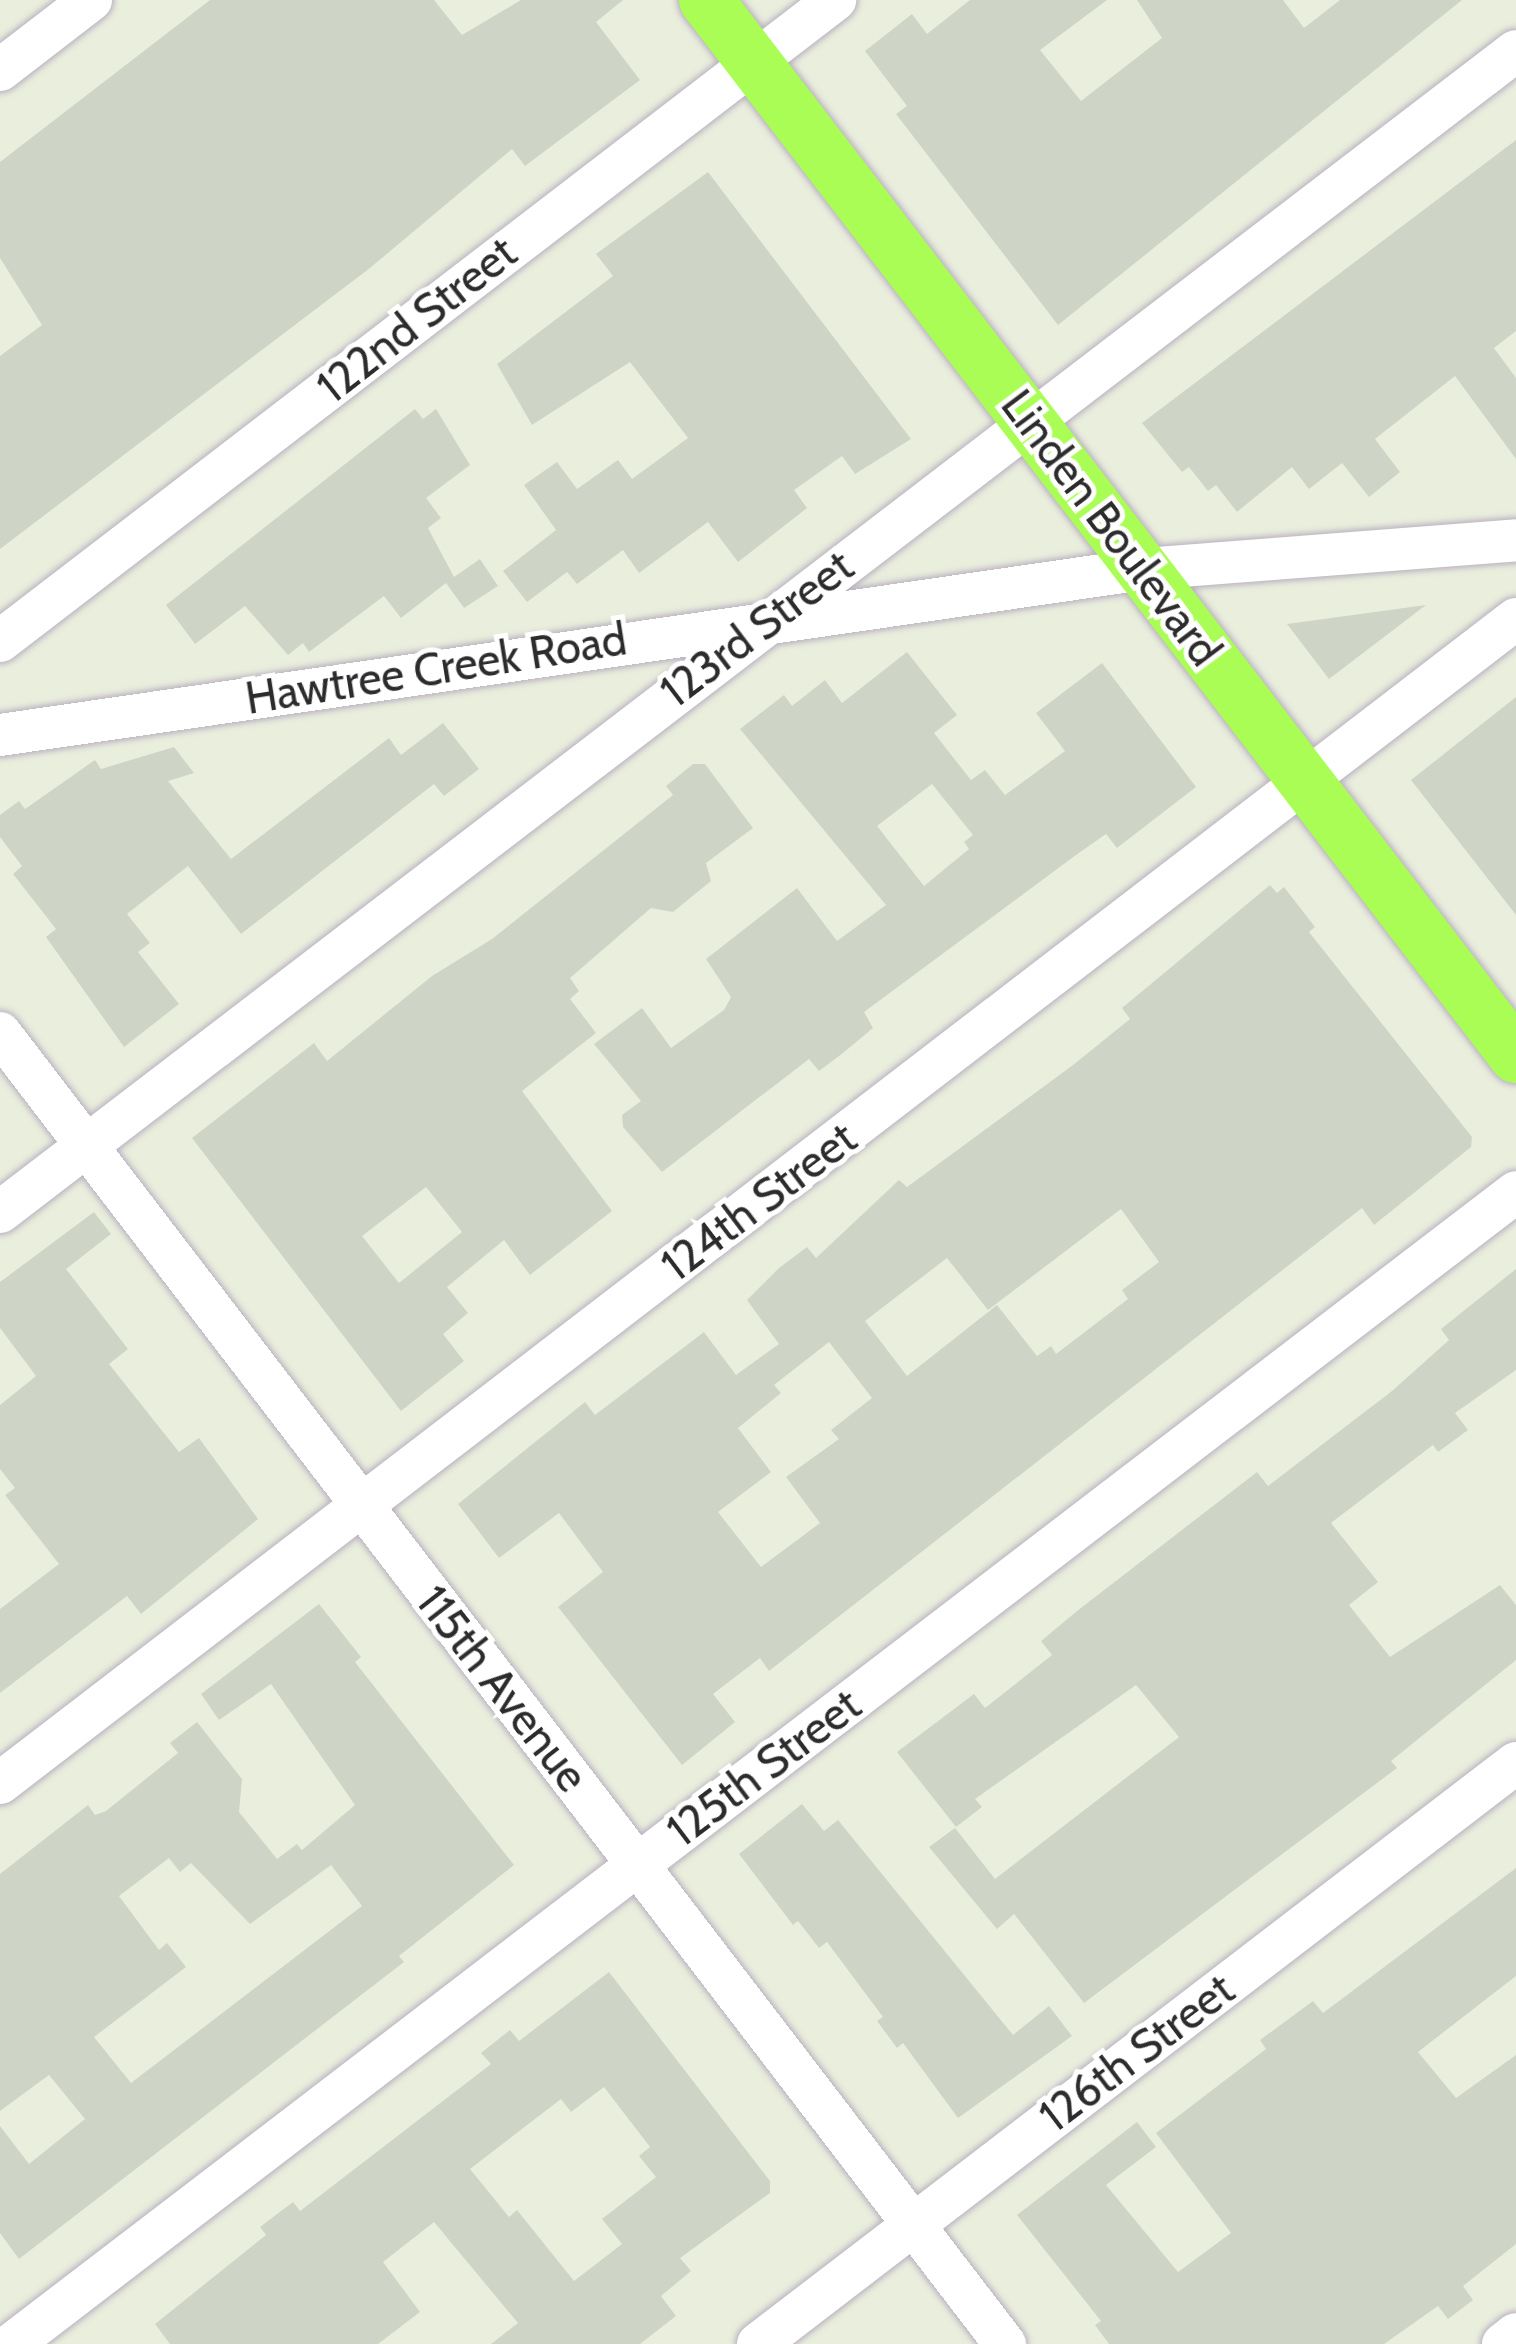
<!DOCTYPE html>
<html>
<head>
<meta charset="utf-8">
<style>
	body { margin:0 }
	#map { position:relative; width:1516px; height:2344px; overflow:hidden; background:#eaefdd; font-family:Cabin,sans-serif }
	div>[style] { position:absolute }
	.building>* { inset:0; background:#cfd5c6 }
	.roads { filter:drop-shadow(0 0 3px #bab1c1) drop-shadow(0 0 3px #bab1c1) }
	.minor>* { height:42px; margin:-21px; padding:0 21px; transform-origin:21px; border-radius:21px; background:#fff }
	.major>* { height:54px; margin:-27px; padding:0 27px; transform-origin:27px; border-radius:27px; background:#aafd54 }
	span { translate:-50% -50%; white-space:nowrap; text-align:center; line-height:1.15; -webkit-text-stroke:10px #fff; paint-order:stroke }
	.street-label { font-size:45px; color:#2c2c2c }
</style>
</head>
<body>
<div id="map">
	<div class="building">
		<i style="clip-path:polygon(210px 0,434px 0,462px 35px,521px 0,623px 0,596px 22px,640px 80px,525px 166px,512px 149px,370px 268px,0 549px,0 356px,42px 325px,0 258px,0 162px)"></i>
		<i style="clip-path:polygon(970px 0,1107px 0,1040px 50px,1081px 101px,1162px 38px,1137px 0,1283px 0,1304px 28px,1340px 0,1462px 0,1058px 325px,896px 114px,907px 106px,865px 51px,912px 14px,927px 34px)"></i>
		<i style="clip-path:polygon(1516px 140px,1516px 331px,1494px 348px,1516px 378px,1516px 459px,1455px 376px,1375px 439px,1400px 472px,1369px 497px,1342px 463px,1309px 489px,1292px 467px,1237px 512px,1216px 485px,1208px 491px,1189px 467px,1182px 472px,1142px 423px)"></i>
		<i style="clip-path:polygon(708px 172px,911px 439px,855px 474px,842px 456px,794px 490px,807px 508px,738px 562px,708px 522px,639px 573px,623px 550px,577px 584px,567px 572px,527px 602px,503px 571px,556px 530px,524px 485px,557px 462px,577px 489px,618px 460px,632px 479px,688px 438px,630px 362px,532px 425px,497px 364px,613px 276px,596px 254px)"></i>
		<i style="clip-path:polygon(415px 409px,423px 419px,436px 409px,470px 465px,426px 498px,441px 518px,428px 528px,454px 577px,480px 559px,498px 586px,464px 608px,446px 583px,401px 618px,384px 596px,309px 652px,303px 643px,288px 655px,245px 606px,195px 644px,166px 605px)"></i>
		<i style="clip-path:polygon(1426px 605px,1329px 679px,1287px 624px)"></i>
		<i style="clip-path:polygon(evenodd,907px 652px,957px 715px,934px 733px,971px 780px,985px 770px,1005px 795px,1065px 751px,1036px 713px,1102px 663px,1196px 787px,1117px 848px,1106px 834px,1076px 855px,864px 1012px,873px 1028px,843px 1053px,819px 1071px,809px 1059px,662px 1172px,623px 1127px,622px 1115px,641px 1101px,594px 1044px,642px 1008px,671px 1048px,724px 1010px,731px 997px,706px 959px,797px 888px,837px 941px,886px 905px,740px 729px,784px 695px,792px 706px,825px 680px,842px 703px,907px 652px,932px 784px,973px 835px,964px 842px,969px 849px,924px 886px,877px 826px,932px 784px)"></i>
		<i style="clip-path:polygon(1516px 697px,1516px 915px,1411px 780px)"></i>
		<i style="clip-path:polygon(443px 723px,479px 769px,444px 796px,434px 784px,241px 934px,188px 866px,127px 914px,150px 943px,138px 952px,179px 1004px,124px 1047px,46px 937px,56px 929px,13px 874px,22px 866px,0 837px,0 815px,19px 801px,25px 809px,95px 760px,101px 769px,174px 747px,194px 773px,168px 781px,231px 859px,389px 738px,401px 755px)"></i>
		<i style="clip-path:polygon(evenodd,693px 764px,705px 764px,753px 828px,706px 863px,711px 881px,673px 912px,651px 908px,570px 978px,579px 991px,570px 999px,596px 1033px,522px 1091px,612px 1211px,530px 1275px,504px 1240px,447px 1287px,468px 1313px,443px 1334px,464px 1361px,401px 1411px,192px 1138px,314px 1043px,327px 1061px,432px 976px,492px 939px,673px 795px,666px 786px,693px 764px,426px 1187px,462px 1232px,399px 1283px,362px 1236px,426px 1187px)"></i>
		<i style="clip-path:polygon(evenodd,1270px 885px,1277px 893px,1284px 887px,1315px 927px,1309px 932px,1472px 1137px,1471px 1147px,1374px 1225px,1362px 1208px,769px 1671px,760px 1658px,713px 1694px,735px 1722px,682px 1765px,558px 1607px,603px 1572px,559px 1513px,499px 1558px,458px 1504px,585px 1402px,595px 1415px,704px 1332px,736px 1375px,779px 1344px,747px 1300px,779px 1268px,807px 1247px,816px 1258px,899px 1180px,907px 1187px,1073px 1065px,1130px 1019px,1122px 1008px,1270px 885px,1121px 1209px,1159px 1262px,1122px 1290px,1128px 1299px,1056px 1354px,1051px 1346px,1037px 1356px,997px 1305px,907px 1376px,865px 1321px,947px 1258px,988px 1310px,1121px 1209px,1270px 885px,829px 1342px,872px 1398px,831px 1430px,839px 1439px,786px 1477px,820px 1523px,761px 1567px,718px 1512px,771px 1472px,738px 1428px,781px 1393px,774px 1385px,829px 1342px)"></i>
		<i style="clip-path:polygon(94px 1212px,111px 1234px,66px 1269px,128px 1349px,109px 1364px,179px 1452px,199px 1438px,258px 1519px,141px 1614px,127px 1596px,0 1693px,0 1609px,59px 1564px,5px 1495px,15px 1488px,0 1469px,0 1405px,36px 1376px,0 1328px,0 1282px)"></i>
		<i style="clip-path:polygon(1516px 1269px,1516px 1370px,1455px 1413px,1468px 1430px,1438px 1452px,1433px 1445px,1331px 1523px,1378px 1582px,1349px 1605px,1390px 1657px,1500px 1585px,1516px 1605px,1516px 1660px,1391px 1761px,1397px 1768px,1084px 2003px,1014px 1914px,997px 1929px,929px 1847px,955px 1828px,995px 1879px,1179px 1737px,1136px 1685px,975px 1799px,982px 1807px,956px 1827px,897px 1752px,974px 1694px,985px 1708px,1052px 1655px,1041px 1641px,1077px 1611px,1257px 1472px,1268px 1486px,1392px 1391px,1449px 1340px,1441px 1329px)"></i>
		<i style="clip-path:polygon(evenodd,319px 1604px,361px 1657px,355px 1662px,514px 1865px,399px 1956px,404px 1962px,19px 2259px,0 2233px,0 2126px,29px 2164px,85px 2119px,49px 2075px,0 2111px,0 1874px,88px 1805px,95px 1815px,106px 1811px,178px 1753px,170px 1743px,197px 1722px,242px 1779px,239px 1812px,277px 1859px,297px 1844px,302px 1850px,355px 1805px,271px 1684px,219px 1720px,201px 1694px,319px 1604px,169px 1858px,180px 1872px,191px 1863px,250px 1924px,331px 1865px,362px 1906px,131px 2083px,94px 2037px,186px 1967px,167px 1943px,159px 1950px,119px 1896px,169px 1858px)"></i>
		<i style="clip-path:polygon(802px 1804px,824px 1831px,838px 1820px,1013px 2035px,1049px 2006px,1072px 2036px,958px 2118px,903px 2043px,897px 2048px,877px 2021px,883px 2017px,827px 1942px,819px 1948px,798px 1921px,793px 1925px,739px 1854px)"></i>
		<i style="clip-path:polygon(1516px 1868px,1516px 1976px,1418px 2052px,1456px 2098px,1516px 2055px,1516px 2244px,1463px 2286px,1473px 2300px,1448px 2319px,1438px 2306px,1384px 2344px,1109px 2344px,1095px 2325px,1101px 2321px,1017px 2215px,1137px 2122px,1156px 2147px,1106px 2185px,1178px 2272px,1231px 2233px,1156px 2133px,1266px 2049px,1260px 2040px,1313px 2001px,1323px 2013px)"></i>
		<i style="clip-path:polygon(evenodd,609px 1972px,770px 2181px,770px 2193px,680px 2258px,691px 2271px,661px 2296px,676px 2316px,640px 2344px,491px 2344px,518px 2323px,434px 2222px,383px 2262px,420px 2312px,378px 2344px,170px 2344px,155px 2324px,266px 2235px,260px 2227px,293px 2202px,300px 2211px,491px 2064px,481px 2053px,510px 2030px,519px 2041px,609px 1972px,604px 2087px,650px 2147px,639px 2156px,656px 2177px,602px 2219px,622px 2244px,574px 2281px,517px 2210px,509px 2217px,470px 2169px,561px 2099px,571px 2112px,604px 2087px)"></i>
	</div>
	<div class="roads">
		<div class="minor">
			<i style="left:0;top:70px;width:115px;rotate:-37.6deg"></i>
			<i style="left:0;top:641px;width:1053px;rotate:-37.51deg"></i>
			<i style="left:0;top:735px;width:1155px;rotate:-8.26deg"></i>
			<i style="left:1143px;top:569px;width:374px;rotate:-4.4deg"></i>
			<i style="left:0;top:1033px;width:1652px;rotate:52.53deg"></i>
			<i style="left:0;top:1212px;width:1909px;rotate:-37.45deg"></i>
			<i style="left:0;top:1783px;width:1911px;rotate:-37.52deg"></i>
			<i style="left:12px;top:2344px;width:1894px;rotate:-37.45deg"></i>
			<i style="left:758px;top:2344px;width:955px;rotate:-37.47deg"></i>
			<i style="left:1503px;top:2344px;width:16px;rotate:-38deg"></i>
		</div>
		<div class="major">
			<i style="left:706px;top:0;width:1331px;rotate:52.51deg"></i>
		</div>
	</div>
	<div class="street-label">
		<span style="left:417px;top:320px;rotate:-38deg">122nd Street</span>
		<span style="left:1111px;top:528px;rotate:53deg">Linden Boulevard</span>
		<span style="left:757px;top:629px;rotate:-37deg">123rd Street</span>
		<span style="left:436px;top:669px;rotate:-9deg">Hawtree Creek Road</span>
		<span style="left:759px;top:1202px;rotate:-37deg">124th Street</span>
		<span style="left:502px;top:1689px;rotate:52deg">115th Avenue</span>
		<span style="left:764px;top:1768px;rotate:-37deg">125th Street</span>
		<span style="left:1137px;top:2053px;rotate:-37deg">126th Street</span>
	</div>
</div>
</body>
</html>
